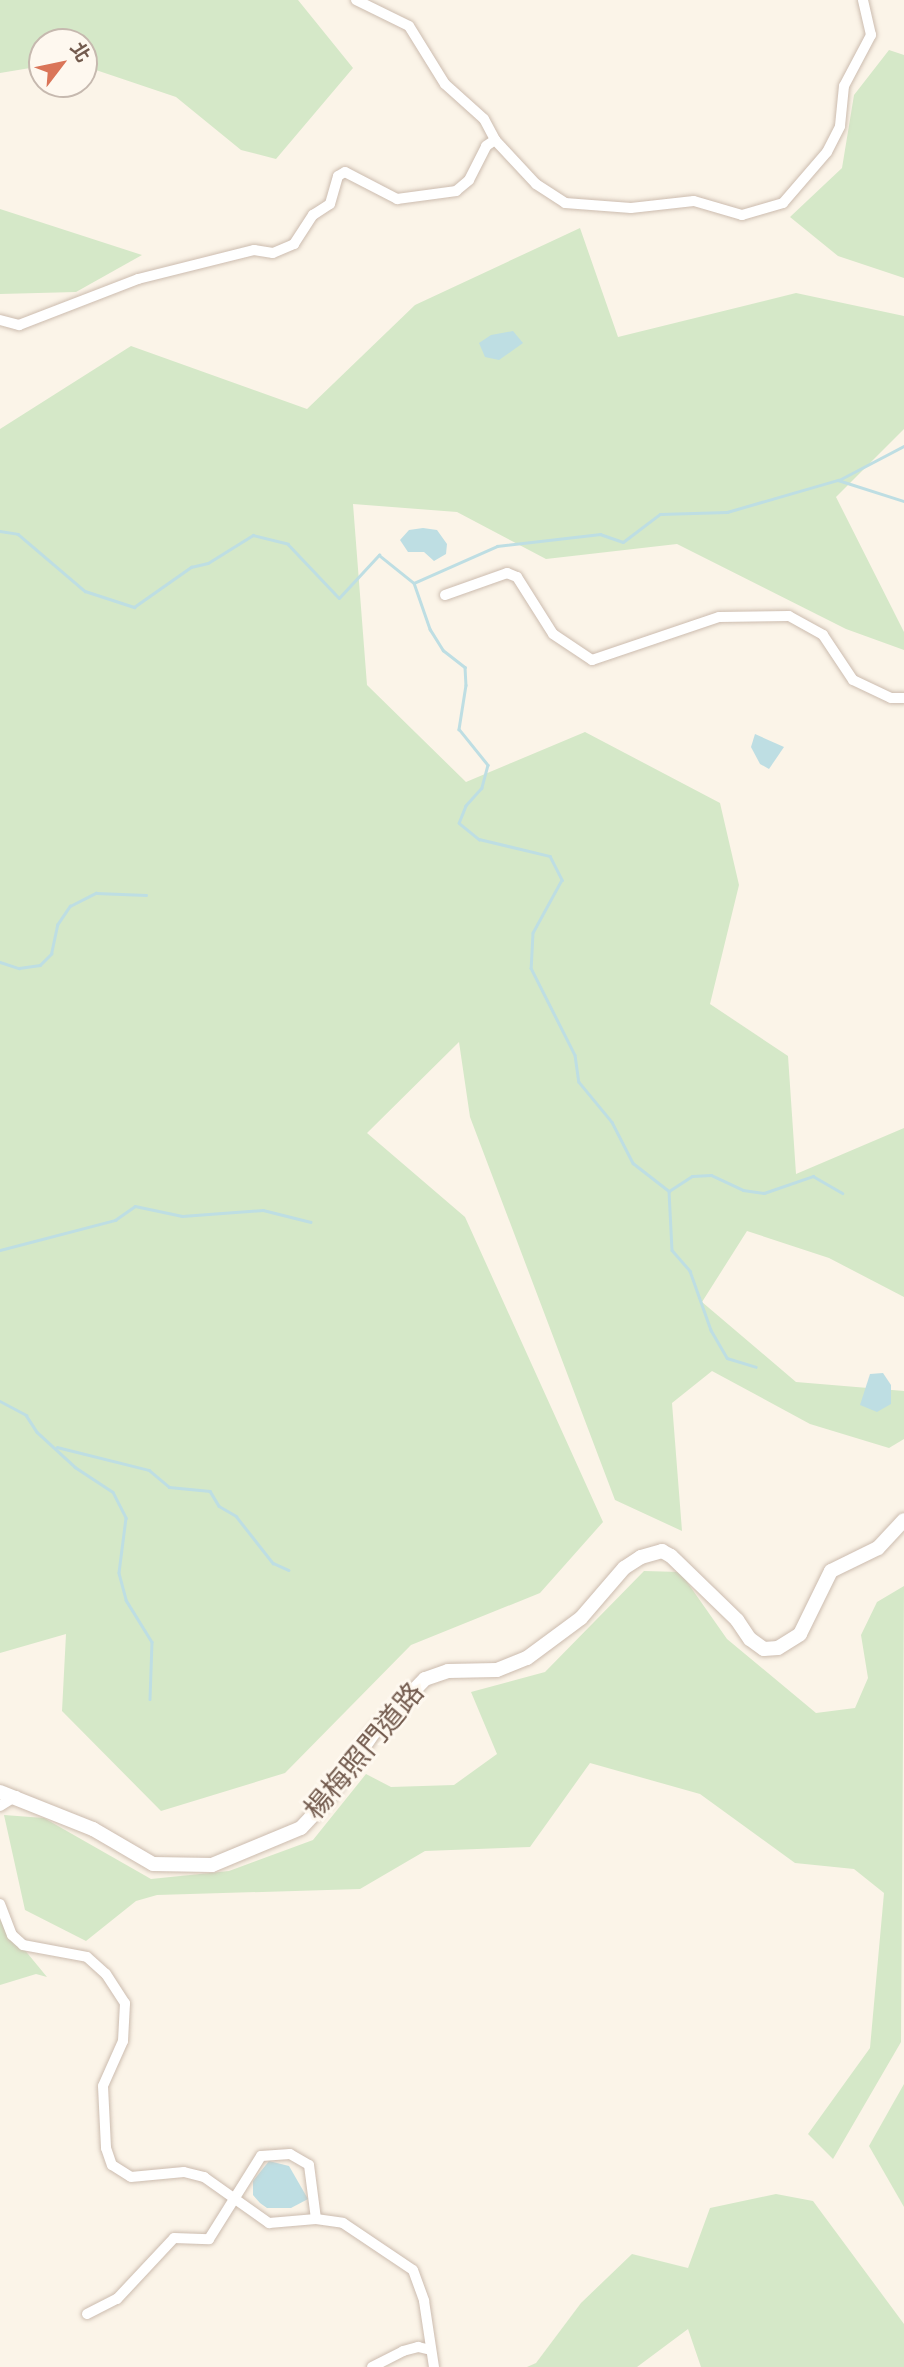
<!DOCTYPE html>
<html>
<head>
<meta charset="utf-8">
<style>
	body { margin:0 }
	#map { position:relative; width:904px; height:2367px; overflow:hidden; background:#fbf4e8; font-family:"Alegreya Sans","Noto Sans TC",sans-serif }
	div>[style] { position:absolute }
	.green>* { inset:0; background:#d5e8c8 }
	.water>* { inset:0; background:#bedee3 }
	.stream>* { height:2.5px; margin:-1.25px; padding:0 1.25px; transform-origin:1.25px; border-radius:1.25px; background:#bedee3 }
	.roads { filter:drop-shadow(0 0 2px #ccbcaf) drop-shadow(0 0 2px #ccbcaf) }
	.minor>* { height:10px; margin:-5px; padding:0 5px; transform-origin:5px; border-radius:5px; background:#fff }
	.tertiary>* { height:14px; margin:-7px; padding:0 7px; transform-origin:7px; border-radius:7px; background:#fff }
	span { translate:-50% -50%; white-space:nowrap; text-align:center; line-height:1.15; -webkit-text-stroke:6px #fef8ef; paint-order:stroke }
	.street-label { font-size:28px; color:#735b4e }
	.north { position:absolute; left:28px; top:28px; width:70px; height:70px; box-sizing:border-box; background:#fef8ef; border:2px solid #c6b9af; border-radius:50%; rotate:58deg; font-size:19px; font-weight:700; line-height:28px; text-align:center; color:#735b4e }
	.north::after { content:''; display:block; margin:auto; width:24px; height:32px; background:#da7558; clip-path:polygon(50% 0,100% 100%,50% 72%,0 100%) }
</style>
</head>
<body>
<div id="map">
	<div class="green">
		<i style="clip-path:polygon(0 0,298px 0,353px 68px,276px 159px,241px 150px,176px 97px,84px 66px,84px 42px,42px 42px,42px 66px,0 73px)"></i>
		<i style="clip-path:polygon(889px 50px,904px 55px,904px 278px,838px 256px,790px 217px,842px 168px,854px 95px)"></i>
		<i style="clip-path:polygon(0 209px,142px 255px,76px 292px,0 294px)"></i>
		<i style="clip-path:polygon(580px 228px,618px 337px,796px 293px,904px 316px,904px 429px,836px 497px,904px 632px,904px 650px,846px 629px,677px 544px,546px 559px,457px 512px,353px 504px,367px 685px,466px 782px,585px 732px,720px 803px,739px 885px,710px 1004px,788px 1056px,796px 1174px,904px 1128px,904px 1297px,829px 1258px,747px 1231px,702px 1302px,796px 1382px,904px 1391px,904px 1439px,889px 1448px,810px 1424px,712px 1371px,672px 1403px,682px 1531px,615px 1500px,470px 1117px,459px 1042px,367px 1133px,465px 1217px,603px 1522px,540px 1593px,411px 1645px,285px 1773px,161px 1811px,62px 1711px,66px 1634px,0 1653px,0 429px,131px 346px,307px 409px,415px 305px)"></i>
		<i style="clip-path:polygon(644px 1571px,680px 1572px,727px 1639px,816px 1713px,855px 1708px,868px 1678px,861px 1635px,877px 1602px,904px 1586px,901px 2042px,833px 2159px,808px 2134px,870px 2048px,884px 1893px,854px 1869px,795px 1863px,700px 1794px,590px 1763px,530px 1847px,425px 1851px,360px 1889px,157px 1895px,136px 1901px,86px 1941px,25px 1910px,4px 1815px,44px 1818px,151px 1879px,229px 1871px,313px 1840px,366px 1774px,391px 1787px,454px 1785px,497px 1754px,471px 1692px,545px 1672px)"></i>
		<i style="clip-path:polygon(0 1920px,47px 1977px,36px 1974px,0 1985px)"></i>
		<i style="clip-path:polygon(904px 2084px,904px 2207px,869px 2146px)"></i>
		<i style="clip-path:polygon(776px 2194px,813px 2201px,904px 2324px,904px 2367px,701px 2367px,688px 2329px,637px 2367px,527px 2367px,536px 2363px,581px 2303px,632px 2254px,688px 2268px,710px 2208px)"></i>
	</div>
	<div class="water">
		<i style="clip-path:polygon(513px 331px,523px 343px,499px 360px,485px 357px,479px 343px,491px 335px)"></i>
		<i style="clip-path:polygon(423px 528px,437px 530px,447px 544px,446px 554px,434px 561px,424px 552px,408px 552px,400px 540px,409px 530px)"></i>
		<i style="clip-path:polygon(755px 734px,784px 747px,769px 769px,760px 764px,751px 747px)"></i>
		<i style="clip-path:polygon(883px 1373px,891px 1385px,891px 1404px,877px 1412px,860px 1405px,870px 1374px)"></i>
		<i style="clip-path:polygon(269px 2161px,289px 2166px,308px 2199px,291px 2208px,267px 2208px,260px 2203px,253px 2195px,253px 2181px)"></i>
	</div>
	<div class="stream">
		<i style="left:839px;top:480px;width:73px;rotate:-27.6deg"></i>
		<i style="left:0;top:531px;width:18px;rotate:9deg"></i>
		<i style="left:18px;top:534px;width:88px;rotate:40.4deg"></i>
		<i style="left:85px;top:591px;width:52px;rotate:18.1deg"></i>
		<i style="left:134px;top:607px;width:70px;rotate:-35.1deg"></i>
		<i style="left:191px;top:567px;width:17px;rotate:-13deg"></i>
		<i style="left:208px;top:563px;width:53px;rotate:-31.9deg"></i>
		<i style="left:253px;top:535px;width:36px;rotate:14deg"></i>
		<i style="left:288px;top:544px;width:74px;rotate:46.6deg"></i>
		<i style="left:339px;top:598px;width:59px;rotate:-47.1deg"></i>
		<i style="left:379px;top:555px;width:45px;rotate:38.7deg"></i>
		<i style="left:414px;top:583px;width:91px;rotate:-24deg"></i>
		<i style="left:497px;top:546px;width:104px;rotate:-6.6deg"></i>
		<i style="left:600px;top:534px;width:24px;rotate:19deg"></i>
		<i style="left:623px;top:542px;width:46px;rotate:-37.1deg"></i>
		<i style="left:660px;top:514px;width:67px;rotate:-1.7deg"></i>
		<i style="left:727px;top:512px;width:116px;rotate:-16.1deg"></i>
		<i style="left:838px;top:480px;width:69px;rotate:17.7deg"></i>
		<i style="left:414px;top:583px;width:49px;rotate:70.8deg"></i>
		<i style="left:430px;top:629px;width:25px;rotate:58deg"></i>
		<i style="left:443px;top:650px;width:28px;rotate:38deg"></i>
		<i style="left:465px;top:667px;width:18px;rotate:87deg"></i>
		<i style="left:466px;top:685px;width:45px;rotate:99deg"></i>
		<i style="left:459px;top:729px;width:46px;rotate:51.1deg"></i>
		<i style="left:488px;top:765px;width:24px;rotate:105deg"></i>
		<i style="left:482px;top:788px;width:24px;rotate:132deg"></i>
		<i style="left:466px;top:806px;width:18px;rotate:112deg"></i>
		<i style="left:459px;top:823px;width:26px;rotate:39deg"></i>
		<i style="left:479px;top:839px;width:73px;rotate:13.5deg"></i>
		<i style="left:550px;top:856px;width:27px;rotate:63deg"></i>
		<i style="left:562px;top:880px;width:60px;rotate:118.7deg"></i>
		<i style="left:533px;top:933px;width:35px;rotate:93deg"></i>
		<i style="left:531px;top:968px;width:97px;rotate:63.2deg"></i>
		<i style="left:575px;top:1055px;width:27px;rotate:82deg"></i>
		<i style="left:579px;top:1082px;width:52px;rotate:50.5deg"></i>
		<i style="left:612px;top:1122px;width:46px;rotate:62.9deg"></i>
		<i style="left:633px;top:1163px;width:46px;rotate:37.9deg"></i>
		<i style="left:669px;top:1191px;width:59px;rotate:87.1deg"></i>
		<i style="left:672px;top:1250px;width:28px;rotate:49deg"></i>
		<i style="left:690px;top:1271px;width:63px;rotate:70.4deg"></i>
		<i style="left:711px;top:1330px;width:32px;rotate:60deg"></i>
		<i style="left:727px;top:1358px;width:30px;rotate:17deg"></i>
		<i style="left:0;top:962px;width:20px;rotate:18deg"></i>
		<i style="left:19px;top:968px;width:21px;rotate:-8deg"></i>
		<i style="left:40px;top:965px;width:16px;rotate:-45deg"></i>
		<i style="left:51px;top:954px;width:30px;rotate:-78deg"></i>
		<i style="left:57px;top:925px;width:23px;rotate:-56deg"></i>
		<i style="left:70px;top:906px;width:29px;rotate:-27deg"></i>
		<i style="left:96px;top:893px;width:50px;rotate:2.3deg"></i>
		<i style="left:669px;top:1191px;width:27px;rotate:-33deg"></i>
		<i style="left:692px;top:1176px;width:19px;rotate:-3deg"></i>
		<i style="left:711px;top:1175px;width:35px;rotate:25deg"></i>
		<i style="left:743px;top:1190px;width:21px;rotate:8deg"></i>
		<i style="left:764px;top:1193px;width:52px;rotate:-19.1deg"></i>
		<i style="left:813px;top:1176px;width:34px;rotate:30deg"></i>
		<i style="left:0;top:1250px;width:119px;rotate:-14.6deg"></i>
		<i style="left:115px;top:1220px;width:24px;rotate:-35deg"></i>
		<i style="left:135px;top:1206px;width:48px;rotate:12deg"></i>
		<i style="left:182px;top:1216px;width:81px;rotate:-4.2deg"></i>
		<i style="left:263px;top:1210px;width:49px;rotate:14deg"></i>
		<i style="left:0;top:1401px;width:30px;rotate:28deg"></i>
		<i style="left:26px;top:1415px;width:20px;rotate:57deg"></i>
		<i style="left:37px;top:1432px;width:52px;rotate:42.6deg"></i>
		<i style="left:75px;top:1467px;width:45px;rotate:33.3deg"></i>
		<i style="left:113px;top:1492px;width:29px;rotate:63deg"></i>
		<i style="left:126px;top:1518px;width:55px;rotate:97.3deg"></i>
		<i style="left:119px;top:1573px;width:28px;rotate:75deg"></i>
		<i style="left:126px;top:1600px;width:49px;rotate:58.2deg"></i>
		<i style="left:152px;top:1642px;width:57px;rotate:92deg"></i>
		<i style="left:57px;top:1447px;width:95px;rotate:14deg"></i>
		<i style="left:149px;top:1470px;width:26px;rotate:40deg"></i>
		<i style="left:169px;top:1487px;width:41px;rotate:5.6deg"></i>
		<i style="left:210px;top:1491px;width:17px;rotate:59deg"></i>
		<i style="left:219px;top:1506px;width:20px;rotate:30deg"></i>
		<i style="left:236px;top:1516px;width:60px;rotate:51.8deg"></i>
		<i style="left:273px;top:1563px;width:17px;rotate:24deg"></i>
	</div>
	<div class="roads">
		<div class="minor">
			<i style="left:356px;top:0;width:59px;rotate:26.1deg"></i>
			<i style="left:409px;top:26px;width:68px;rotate:58.2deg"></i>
			<i style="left:445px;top:84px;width:52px;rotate:41.9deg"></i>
			<i style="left:484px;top:119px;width:24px;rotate:62deg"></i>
			<i style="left:495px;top:140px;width:60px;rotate:47deg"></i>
			<i style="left:536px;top:184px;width:35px;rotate:33deg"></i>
			<i style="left:565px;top:203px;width:66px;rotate:4.3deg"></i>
			<i style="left:631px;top:208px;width:63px;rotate:-6.3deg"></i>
			<i style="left:694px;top:201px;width:50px;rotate:16.3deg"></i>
			<i style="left:742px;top:215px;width:43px;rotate:-16.3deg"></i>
			<i style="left:783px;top:203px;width:67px;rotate:-49.2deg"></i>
			<i style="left:827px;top:152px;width:29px;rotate:-63deg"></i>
			<i style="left:840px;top:126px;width:40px;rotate:-84.3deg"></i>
			<i style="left:844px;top:86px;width:58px;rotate:-62.1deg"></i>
			<i style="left:871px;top:35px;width:36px;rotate:-103deg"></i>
			<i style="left:0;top:320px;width:20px;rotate:15deg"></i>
			<i style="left:19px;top:325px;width:128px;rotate:-21.1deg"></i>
			<i style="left:138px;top:279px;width:120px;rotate:-14deg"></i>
			<i style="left:254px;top:250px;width:19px;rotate:9deg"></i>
			<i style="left:273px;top:253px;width:23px;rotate:-23deg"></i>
			<i style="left:294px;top:244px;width:35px;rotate:-57deg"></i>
			<i style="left:313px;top:215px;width:20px;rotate:-33deg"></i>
			<i style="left:330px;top:204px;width:29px;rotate:-74deg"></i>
			<i style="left:338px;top:176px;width:8px;rotate:-30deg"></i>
			<i style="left:345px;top:172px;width:59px;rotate:27.4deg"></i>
			<i style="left:397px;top:199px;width:60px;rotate:-7.7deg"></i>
			<i style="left:456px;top:191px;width:17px;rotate:-40deg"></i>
			<i style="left:469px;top:180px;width:38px;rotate:-63deg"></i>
			<i style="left:486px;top:146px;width:11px;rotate:-34deg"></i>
			<i style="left:445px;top:595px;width:66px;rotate:-19.5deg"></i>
			<i style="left:507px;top:573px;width:11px;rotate:22deg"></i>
			<i style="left:517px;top:577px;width:67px;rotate:57.7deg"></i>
			<i style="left:553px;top:634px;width:47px;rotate:33.7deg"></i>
			<i style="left:592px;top:660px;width:134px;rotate:-18.7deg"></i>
			<i style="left:719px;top:617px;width:70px;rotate:-0.8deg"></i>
			<i style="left:789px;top:616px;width:39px;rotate:29deg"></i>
			<i style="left:823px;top:635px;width:54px;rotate:56.3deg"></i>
			<i style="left:853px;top:680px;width:42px;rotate:25.3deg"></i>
			<i style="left:891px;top:698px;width:13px"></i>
			<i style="left:0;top:1806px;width:19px;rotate:-32deg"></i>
			<i style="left:0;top:1904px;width:33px;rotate:69deg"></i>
			<i style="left:12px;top:1935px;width:15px;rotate:42deg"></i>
			<i style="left:23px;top:1945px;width:65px;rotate:10.6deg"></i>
			<i style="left:87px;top:1957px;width:25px;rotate:42deg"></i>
			<i style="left:106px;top:1974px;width:35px;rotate:57deg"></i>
			<i style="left:125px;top:2003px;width:38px;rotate:93deg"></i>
			<i style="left:123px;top:2041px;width:49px;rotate:114deg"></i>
			<i style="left:103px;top:2086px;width:62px;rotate:87.2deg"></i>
			<i style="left:106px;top:2148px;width:18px;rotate:71deg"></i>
			<i style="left:112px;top:2165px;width:22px;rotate:32deg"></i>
			<i style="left:131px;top:2177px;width:53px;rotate:-5.4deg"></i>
			<i style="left:184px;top:2172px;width:21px;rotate:14deg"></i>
			<i style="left:204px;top:2177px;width:80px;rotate:35.3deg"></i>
			<i style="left:269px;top:2223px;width:47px;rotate:-4.9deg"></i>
			<i style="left:316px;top:2219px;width:27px;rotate:8deg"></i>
			<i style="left:343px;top:2223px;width:84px;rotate:33.9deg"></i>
			<i style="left:413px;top:2270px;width:33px;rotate:70deg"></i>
			<i style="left:424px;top:2301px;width:67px;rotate:81.4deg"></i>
			<i style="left:87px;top:2314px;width:34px;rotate:-27deg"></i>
			<i style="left:117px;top:2299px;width:83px;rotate:-46.9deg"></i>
			<i style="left:174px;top:2238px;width:35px;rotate:2deg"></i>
			<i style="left:209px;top:2239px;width:98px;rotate:-57.9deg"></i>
			<i style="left:261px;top:2156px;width:29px;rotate:-4deg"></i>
			<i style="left:290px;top:2154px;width:22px;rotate:30deg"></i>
			<i style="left:309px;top:2165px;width:54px;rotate:82.6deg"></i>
			<i style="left:372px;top:2367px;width:35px;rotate:-27deg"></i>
			<i style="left:403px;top:2351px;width:16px;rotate:-15deg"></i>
			<i style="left:418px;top:2347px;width:13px;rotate:13deg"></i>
		</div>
		<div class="tertiary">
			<i style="left:0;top:1792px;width:100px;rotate:21.7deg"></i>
			<i style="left:93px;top:1829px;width:69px;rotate:30.3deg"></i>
			<i style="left:153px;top:1864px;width:59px;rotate:1deg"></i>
			<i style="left:212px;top:1865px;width:96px;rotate:-22.6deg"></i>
			<i style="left:301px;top:1828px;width:38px;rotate:-47deg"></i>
			<i style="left:327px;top:1800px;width:81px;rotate:-55.5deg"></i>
			<i style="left:373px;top:1733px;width:75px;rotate:-46.1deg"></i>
			<i style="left:425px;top:1679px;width:24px;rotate:-19deg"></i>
			<i style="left:448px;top:1671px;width:49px;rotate:-1.2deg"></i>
			<i style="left:497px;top:1670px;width:32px;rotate:-22deg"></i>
			<i style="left:527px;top:1658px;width:67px;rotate:-36.5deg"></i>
			<i style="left:581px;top:1618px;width:66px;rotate:-49.3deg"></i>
			<i style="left:624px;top:1568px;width:20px;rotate:-33deg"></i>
			<i style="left:641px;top:1557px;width:22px;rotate:-16deg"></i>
			<i style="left:662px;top:1551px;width:10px;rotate:29deg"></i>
			<i style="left:671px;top:1556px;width:92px;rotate:44.1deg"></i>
			<i style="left:737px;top:1620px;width:23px;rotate:56deg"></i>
			<i style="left:750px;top:1639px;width:17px;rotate:36deg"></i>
			<i style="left:764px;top:1649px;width:14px;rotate:-4deg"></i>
			<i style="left:778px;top:1648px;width:26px;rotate:-32deg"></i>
			<i style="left:800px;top:1634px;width:70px;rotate:-63.8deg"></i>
			<i style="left:831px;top:1571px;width:52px;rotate:-26.1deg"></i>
			<i style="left:878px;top:1548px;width:38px;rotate:-47deg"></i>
		</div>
	</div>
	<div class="street-label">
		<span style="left:365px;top:1752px;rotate:-50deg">楊梅照門道路</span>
	</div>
	<div class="north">北</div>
</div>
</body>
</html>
